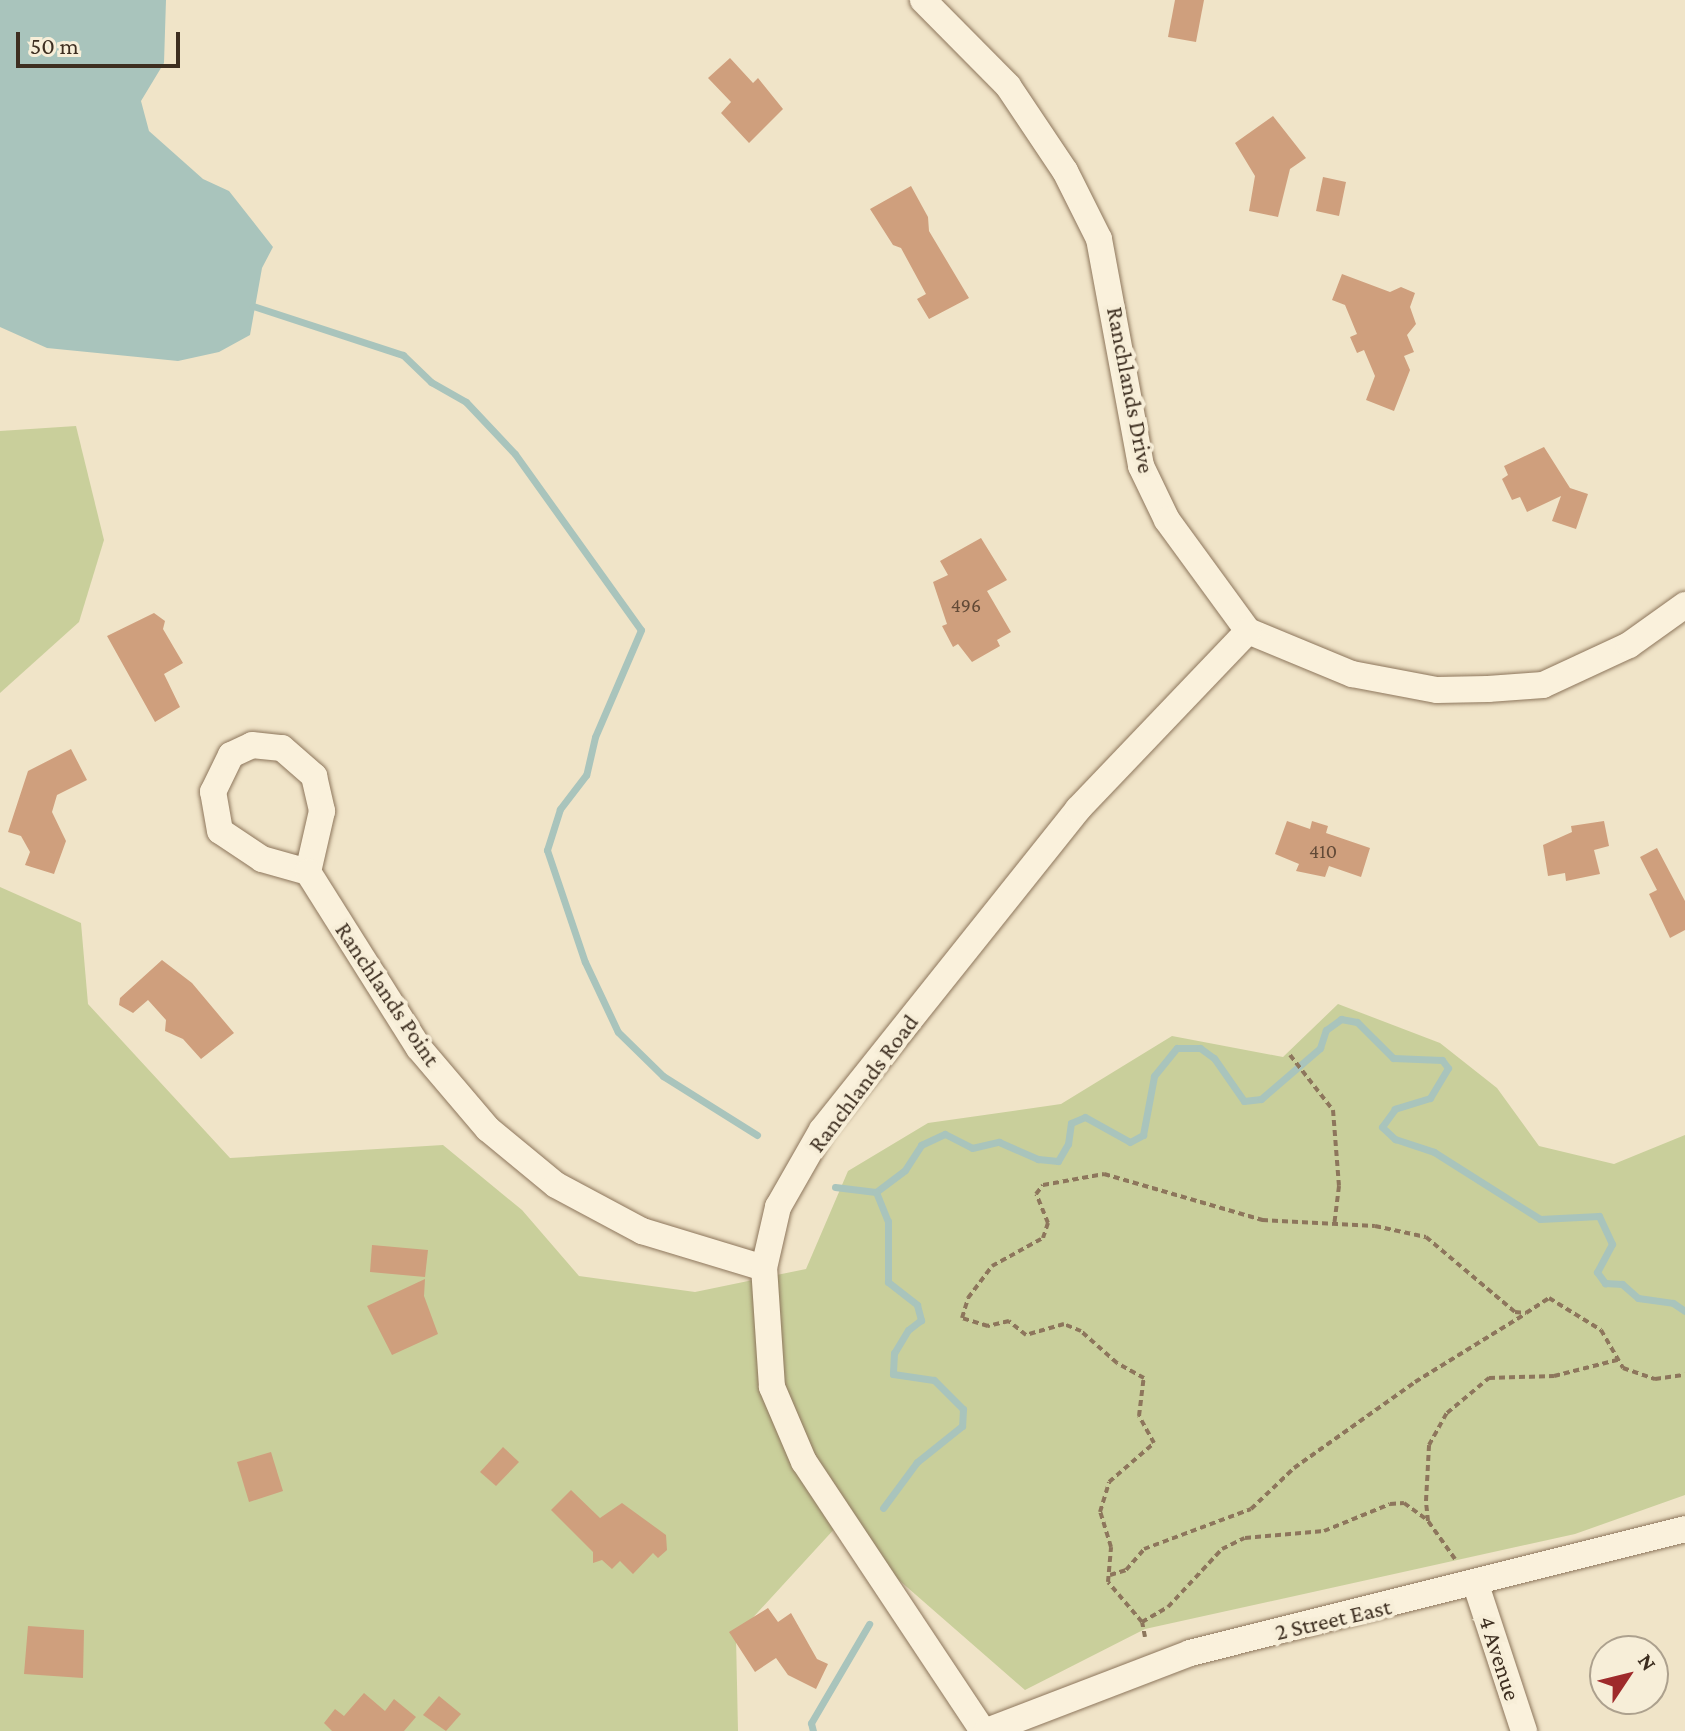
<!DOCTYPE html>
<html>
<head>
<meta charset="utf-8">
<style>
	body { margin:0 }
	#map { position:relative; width:1685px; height:1731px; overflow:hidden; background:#f0e4c8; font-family:"Crimson Pro",serif }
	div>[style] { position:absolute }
	.green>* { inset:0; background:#c9cf9b }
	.water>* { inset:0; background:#a9c4bc }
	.stream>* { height:7px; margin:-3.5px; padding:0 3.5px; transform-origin:3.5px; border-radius:3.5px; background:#a9c4bc }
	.building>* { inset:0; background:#cf9f7d }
	.path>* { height:4px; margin-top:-2px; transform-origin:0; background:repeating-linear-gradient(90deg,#8d765c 0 6px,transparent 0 10px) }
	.roads { filter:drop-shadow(0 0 2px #8d765c) drop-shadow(0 0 2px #8d765c) }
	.street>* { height:26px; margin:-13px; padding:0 13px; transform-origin:13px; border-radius:13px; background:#faf1dc }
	span { translate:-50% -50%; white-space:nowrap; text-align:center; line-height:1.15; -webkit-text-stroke:8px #f7eed8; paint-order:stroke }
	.number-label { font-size:20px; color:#624a37 }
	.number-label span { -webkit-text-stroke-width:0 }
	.street-label { font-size:24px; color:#3d2e20 }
	.north { position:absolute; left:1589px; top:1635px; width:80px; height:80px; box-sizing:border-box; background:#f7eed8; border:2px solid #ada18e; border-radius:50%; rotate:55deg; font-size:22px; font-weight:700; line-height:32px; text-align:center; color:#3d2e20 }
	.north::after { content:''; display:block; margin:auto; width:28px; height:36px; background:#9e2a2b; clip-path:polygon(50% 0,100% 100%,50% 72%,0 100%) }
	.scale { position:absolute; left:16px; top:32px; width:164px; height:36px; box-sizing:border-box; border:4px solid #3d2e20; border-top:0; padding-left:10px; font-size:24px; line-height:28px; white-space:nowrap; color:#3d2e20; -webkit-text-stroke:6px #f7eed8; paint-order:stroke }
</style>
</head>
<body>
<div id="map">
	<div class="green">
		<i style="clip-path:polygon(76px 426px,104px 540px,79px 622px,0 693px,0 431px)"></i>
		<i style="clip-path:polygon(0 887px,81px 923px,88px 1004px,230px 1158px,443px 1145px,522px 1210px,579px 1276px,695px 1292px,806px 1269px,848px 1171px,928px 1123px,1061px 1104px,1172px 1036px,1283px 1057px,1338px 1004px,1440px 1043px,1497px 1088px,1539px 1146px,1614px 1164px,1685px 1135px,1685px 1495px,1575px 1534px,1145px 1629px,1025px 1690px,837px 1526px,736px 1636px,738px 1731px,0 1731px)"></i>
	</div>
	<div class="water">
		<i style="clip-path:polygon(0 0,166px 0,164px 63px,141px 101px,149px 131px,203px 179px,229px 191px,273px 247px,262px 268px,250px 335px,219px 352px,178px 361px,47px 348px,0 327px)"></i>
	</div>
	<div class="stream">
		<i style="left:253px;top:306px;width:158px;rotate:18.1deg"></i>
		<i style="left:403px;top:355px;width:39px;rotate:44deg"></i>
		<i style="left:431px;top:382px;width:40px;rotate:29.7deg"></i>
		<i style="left:466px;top:402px;width:71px;rotate:46.7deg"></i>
		<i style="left:515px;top:454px;width:216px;rotate:54.4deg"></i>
		<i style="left:641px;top:630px;width:116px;rotate:113.3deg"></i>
		<i style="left:595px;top:737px;width:39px;rotate:103deg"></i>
		<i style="left:586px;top:775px;width:43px;rotate:127.4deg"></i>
		<i style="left:560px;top:809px;width:43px;rotate:107.6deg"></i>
		<i style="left:547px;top:850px;width:118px;rotate:71.3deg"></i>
		<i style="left:585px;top:962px;width:77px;rotate:64.8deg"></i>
		<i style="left:618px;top:1032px;width:63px;rotate:44.4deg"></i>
		<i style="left:663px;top:1076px;width:111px;rotate:32.1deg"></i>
		<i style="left:835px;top:1187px;width:41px;rotate:7deg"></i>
		<i style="left:876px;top:1192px;width:36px;rotate:-37deg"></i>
		<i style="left:905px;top:1170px;width:30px;rotate:-57deg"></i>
		<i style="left:921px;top:1145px;width:26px;rotate:-25deg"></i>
		<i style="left:945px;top:1134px;width:30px;rotate:27deg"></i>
		<i style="left:972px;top:1148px;width:28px;rotate:-13deg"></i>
		<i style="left:999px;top:1142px;width:43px;rotate:23.6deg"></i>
		<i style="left:1038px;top:1159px;width:20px;rotate:6deg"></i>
		<i style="left:1058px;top:1161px;width:20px;rotate:-60deg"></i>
		<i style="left:1068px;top:1144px;width:21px;rotate:-82deg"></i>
		<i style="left:1071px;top:1123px;width:15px;rotate:-23deg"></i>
		<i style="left:1085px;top:1117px;width:51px;rotate:29.1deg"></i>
		<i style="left:1130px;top:1142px;width:15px;rotate:-28deg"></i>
		<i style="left:1143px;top:1135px;width:60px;rotate:-79.4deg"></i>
		<i style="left:1154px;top:1076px;width:36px;rotate:-51deg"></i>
		<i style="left:1177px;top:1048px;width:23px"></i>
		<i style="left:1200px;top:1048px;width:17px;rotate:36deg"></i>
		<i style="left:1214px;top:1058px;width:52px;rotate:55.1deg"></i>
		<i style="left:1244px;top:1101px;width:17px;rotate:-7deg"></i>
		<i style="left:1261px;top:1099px;width:78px;rotate:-40.8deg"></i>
		<i style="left:1320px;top:1048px;width:19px;rotate:-72deg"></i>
		<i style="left:1326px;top:1030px;width:19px;rotate:-36deg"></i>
		<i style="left:1341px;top:1019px;width:16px;rotate:11deg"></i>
		<i style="left:1357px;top:1022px;width:51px;rotate:45deg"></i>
		<i style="left:1393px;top:1058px;width:49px;rotate:2.3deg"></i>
		<i style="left:1442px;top:1060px;width:10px;rotate:53deg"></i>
		<i style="left:1448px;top:1068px;width:35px;rotate:121deg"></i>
		<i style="left:1430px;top:1098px;width:37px;rotate:163deg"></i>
		<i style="left:1395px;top:1109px;width:22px;rotate:126deg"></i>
		<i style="left:1382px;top:1127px;width:18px;rotate:43deg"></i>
		<i style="left:1395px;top:1139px;width:41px;rotate:18.4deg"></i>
		<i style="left:1434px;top:1152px;width:125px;rotate:32.3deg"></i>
		<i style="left:1540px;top:1219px;width:59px;rotate:-2.9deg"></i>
		<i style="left:1599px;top:1216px;width:31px;rotate:65deg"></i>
		<i style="left:1612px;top:1244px;width:32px;rotate:118deg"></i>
		<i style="left:1597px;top:1272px;width:14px;rotate:54deg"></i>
		<i style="left:1605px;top:1283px;width:17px;rotate:3deg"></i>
		<i style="left:1622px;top:1284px;width:21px;rotate:41deg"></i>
		<i style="left:1638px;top:1298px;width:35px;rotate:8deg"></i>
		<i style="left:1673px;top:1303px;width:14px;rotate:34deg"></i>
		<i style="left:876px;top:1192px;width:31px;rotate:68deg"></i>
		<i style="left:888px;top:1221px;width:61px;rotate:90deg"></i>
		<i style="left:888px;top:1282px;width:37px;rotate:38deg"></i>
		<i style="left:917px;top:1305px;width:16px;rotate:75deg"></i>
		<i style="left:921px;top:1320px;width:16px;rotate:142deg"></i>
		<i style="left:908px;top:1330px;width:27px;rotate:121deg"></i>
		<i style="left:894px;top:1353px;width:21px;rotate:93deg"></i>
		<i style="left:893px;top:1374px;width:41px;rotate:8.3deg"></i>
		<i style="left:934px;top:1380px;width:41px;rotate:45deg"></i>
		<i style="left:963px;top:1409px;width:17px;rotate:93deg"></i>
		<i style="left:962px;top:1426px;width:58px;rotate:141.3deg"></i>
		<i style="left:917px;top:1462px;width:57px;rotate:126.5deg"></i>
		<i style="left:813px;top:1731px;width:8px;rotate:-104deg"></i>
		<i style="left:811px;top:1723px;width:115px;rotate:-59.6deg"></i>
	</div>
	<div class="building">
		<i style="clip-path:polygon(1175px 0,1204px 0,1196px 42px,1168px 37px)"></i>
		<i style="clip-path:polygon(730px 58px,753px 83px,758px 78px,783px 109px,749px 143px,721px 113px,731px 102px,708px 78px)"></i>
		<i style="clip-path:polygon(1273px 116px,1306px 158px,1290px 169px,1278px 217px,1249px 211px,1255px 176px,1235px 143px)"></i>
		<i style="clip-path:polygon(1323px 177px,1346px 182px,1339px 216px,1316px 211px)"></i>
		<i style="clip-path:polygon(911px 186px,928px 217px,929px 231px,969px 298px,929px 319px,917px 299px,926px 294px,901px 248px,893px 245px,870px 209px)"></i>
		<i style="clip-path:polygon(1342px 274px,1390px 292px,1401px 287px,1415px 293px,1410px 307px,1416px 324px,1407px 335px,1414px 352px,1404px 356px,1410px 370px,1394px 411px,1366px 400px,1375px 376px,1364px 350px,1357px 353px,1350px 337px,1357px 334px,1345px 305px,1332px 300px)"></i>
		<i style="clip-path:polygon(1544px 447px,1570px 488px,1588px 494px,1576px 529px,1552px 521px,1561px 496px,1527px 512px,1520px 497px,1512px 500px,1502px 479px,1508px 475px,1504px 466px)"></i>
		<i style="clip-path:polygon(981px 538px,1007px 580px,987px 591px,1011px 632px,997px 640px,1000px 646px,972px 662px,958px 644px,953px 647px,942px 626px,947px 624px,933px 582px,948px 575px,940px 561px)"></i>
		<i style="clip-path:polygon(154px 613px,165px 621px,163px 629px,183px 663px,164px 674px,180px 707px,155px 722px,107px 636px)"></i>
		<i style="clip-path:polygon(71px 749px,87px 780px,57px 795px,52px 812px,66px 841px,54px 874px,25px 865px,30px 852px,21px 836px,8px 832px,28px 771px)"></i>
		<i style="clip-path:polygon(1287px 821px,1310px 829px,1312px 821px,1328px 826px,1326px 833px,1370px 848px,1361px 877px,1329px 866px,1325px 877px,1296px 871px,1299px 864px,1275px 854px)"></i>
		<i style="clip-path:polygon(1604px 821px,1609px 846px,1594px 850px,1600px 874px,1566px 881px,1565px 873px,1548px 876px,1543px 845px,1572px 832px,1571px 826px)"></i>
		<i style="clip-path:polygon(1657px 848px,1685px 901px,1685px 930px,1670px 938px,1649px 894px,1657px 890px,1640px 857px)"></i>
		<i style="clip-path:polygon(162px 960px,192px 983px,234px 1033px,201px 1059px,183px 1039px,165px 1031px,166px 1020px,148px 1000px,133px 1013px,119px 1005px,120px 998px)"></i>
		<i style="clip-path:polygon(372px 1245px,428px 1250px,425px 1277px,370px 1272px)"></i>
		<i style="clip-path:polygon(425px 1279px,424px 1296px,438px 1334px,392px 1355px,367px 1306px)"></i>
		<i style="clip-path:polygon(503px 1447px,519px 1462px,496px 1486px,480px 1472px)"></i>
		<i style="clip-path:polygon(271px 1452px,283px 1491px,249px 1502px,237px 1462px)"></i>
		<i style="clip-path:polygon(571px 1490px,600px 1518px,622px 1503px,666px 1535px,667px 1550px,658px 1558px,653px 1553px,633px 1574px,620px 1561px,612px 1569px,602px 1560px,593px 1563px,593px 1552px,551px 1510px)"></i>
		<i style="clip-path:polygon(768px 1608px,778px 1622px,791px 1613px,817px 1659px,828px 1664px,816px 1689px,788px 1675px,776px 1658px,755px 1672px,729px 1632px)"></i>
		<i style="clip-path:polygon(28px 1626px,84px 1630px,83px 1678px,24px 1674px)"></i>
		<i style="clip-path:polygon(364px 1693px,385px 1711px,394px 1699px,416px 1717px,404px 1731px,332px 1731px,324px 1723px,335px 1709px,344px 1716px)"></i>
		<i style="clip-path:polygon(439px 1696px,461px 1714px,446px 1731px,423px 1715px)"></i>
	</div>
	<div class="path">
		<i style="left:1290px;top:1055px;width:70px;rotate:52deg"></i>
		<i style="left:1333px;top:1110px;width:76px;rotate:85.5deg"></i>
		<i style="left:1339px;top:1186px;width:40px;rotate:97.1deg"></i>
		<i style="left:1455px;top:1559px;width:47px;rotate:-125.4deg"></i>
		<i style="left:1428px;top:1521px;width:20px;rotate:-96deg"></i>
		<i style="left:1426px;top:1501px;width:56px;rotate:-86.9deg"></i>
		<i style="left:1429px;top:1445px;width:37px;rotate:-61deg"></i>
		<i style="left:1447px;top:1413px;width:55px;rotate:-39.8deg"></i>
		<i style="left:1489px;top:1378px;width:65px;rotate:-1.8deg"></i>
		<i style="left:1554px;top:1376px;width:65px;rotate:-14.3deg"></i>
		<i style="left:1110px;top:1575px;width:17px;rotate:-17deg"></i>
		<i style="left:1126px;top:1570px;width:28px;rotate:-49deg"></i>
		<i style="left:1144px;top:1549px;width:114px;rotate:-20.5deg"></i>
		<i style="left:1251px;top:1509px;width:59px;rotate:-43.6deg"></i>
		<i style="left:1294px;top:1468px;width:148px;rotate:-35.4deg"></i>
		<i style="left:1415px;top:1382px;width:129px;rotate:-31.7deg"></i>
		<i style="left:1142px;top:1622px;width:30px;rotate:-30deg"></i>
		<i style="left:1168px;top:1607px;width:79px;rotate:-47deg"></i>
		<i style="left:1222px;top:1549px;width:25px;rotate:-26deg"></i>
		<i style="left:1245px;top:1538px;width:79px;rotate:-5.1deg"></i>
		<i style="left:1324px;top:1531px;width:71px;rotate:-22.2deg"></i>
		<i style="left:1390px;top:1504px;width:14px;rotate:-4deg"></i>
		<i style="left:1404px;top:1503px;width:27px;rotate:36deg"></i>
		<i style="left:1145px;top:1637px;width:15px;rotate:-101deg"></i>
		<i style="left:1142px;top:1622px;width:52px;rotate:-130.4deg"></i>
		<i style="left:1108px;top:1582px;width:35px;rotate:-85deg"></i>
		<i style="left:1111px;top:1547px;width:37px;rotate:-107deg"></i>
		<i style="left:1100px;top:1512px;width:31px;rotate:-73deg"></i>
		<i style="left:1109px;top:1482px;width:60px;rotate:-40.9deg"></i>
		<i style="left:1154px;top:1443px;width:31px;rotate:-119deg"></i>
		<i style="left:1139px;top:1416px;width:38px;rotate:-83deg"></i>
		<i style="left:1144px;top:1378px;width:31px;rotate:-151deg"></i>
		<i style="left:1117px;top:1363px;width:48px;rotate:-138.4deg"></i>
		<i style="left:1081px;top:1331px;width:18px;rotate:-158deg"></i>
		<i style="left:1064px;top:1324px;width:40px;rotate:164deg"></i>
		<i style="left:1026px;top:1335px;width:22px;rotate:-141deg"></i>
		<i style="left:1009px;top:1321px;width:22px;rotate:167deg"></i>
		<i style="left:988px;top:1326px;width:27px;rotate:-163deg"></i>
		<i style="left:962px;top:1318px;width:21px;rotate:-73deg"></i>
		<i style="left:968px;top:1298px;width:40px;rotate:-53deg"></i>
		<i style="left:992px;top:1266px;width:58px;rotate:-28.8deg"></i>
		<i style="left:1043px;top:1238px;width:16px;rotate:-72deg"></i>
		<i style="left:1048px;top:1223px;width:31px;rotate:-112deg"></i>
		<i style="left:1036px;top:1194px;width:11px;rotate:-52deg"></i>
		<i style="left:1043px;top:1185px;width:62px;rotate:-10.2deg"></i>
		<i style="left:1104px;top:1174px;width:165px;rotate:16.2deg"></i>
		<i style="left:1262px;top:1220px;width:113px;rotate:3deg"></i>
		<i style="left:1375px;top:1226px;width:52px;rotate:12.2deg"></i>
		<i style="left:1426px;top:1237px;width:116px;rotate:40.1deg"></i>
		<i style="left:1515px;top:1312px;width:11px;rotate:5deg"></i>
		<i style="left:1526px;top:1313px;width:27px;rotate:-33deg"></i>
		<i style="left:1549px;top:1298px;width:61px;rotate:31.6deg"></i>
		<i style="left:1601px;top:1330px;width:44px;rotate:59.9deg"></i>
		<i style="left:1623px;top:1368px;width:34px;rotate:19deg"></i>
		<i style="left:1655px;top:1379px;width:30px;rotate:-8deg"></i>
	</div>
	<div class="roads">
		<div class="street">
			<i style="left:923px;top:0;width:121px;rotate:45.3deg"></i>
			<i style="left:1008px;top:86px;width:102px;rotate:56.2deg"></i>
			<i style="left:1065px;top:171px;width:76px;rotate:63.4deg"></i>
			<i style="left:1099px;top:239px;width:231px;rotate:79.5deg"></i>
			<i style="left:1141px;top:466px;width:60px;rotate:64.3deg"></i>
			<i style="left:1167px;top:520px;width:137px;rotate:53.9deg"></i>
			<i style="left:1248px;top:631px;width:113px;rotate:22.5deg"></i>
			<i style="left:1352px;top:674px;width:86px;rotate:10.7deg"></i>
			<i style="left:1437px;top:690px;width:51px;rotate:-1.1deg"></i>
			<i style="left:1488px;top:689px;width:55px;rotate:-4.2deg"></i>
			<i style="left:1543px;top:685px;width:95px;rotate:-24.9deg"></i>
			<i style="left:1629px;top:645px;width:69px;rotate:-35.5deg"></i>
			<i style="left:252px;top:745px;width:30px;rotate:6deg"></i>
			<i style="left:282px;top:748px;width:43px;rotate:41.2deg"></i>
			<i style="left:314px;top:776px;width:36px;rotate:77deg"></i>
			<i style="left:322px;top:811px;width:63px;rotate:102.9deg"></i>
			<i style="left:308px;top:872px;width:48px;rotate:-164.2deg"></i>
			<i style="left:262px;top:859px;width:50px;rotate:-146.3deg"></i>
			<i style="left:220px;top:831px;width:40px;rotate:-100deg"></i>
			<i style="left:213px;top:792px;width:41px;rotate:-64.1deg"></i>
			<i style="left:231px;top:755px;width:23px;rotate:-25deg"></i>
			<i style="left:308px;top:872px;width:208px;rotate:57.8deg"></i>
			<i style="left:419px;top:1048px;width:106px;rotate:49.6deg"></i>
			<i style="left:488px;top:1129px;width:88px;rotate:39.5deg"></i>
			<i style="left:556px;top:1185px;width:98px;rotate:28.1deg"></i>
			<i style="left:642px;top:1231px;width:127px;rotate:16.9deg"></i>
			<i style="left:1476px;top:1585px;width:154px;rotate:71.8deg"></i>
			<i style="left:983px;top:1731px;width:323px;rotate:-123.6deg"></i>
			<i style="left:804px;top:1462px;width:82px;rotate:-113.1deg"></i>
			<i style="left:772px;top:1387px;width:119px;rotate:-93.8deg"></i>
			<i style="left:764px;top:1268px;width:63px;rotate:-77.1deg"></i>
			<i style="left:778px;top:1207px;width:89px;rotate:-60.3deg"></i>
			<i style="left:822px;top:1130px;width:411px;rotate:-51.4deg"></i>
			<i style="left:1078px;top:809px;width:246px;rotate:-46.3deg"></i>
			<i style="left:987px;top:1731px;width:217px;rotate:-21deg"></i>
			<i style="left:1190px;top:1653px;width:510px;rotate:-14.06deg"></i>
		</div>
	</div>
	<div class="number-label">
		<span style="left:966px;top:605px">496</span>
		<span style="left:1323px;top:851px">410</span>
	</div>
	<div class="street-label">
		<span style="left:1131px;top:390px;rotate:79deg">Ranchlands Drive</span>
		<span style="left:388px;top:994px;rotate:56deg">Ranchlands Point</span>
		<span style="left:863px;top:1083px;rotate:-53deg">Ranchlands Road</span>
		<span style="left:1333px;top:1619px;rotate:-13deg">2 Street East</span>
		<span style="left:1500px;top:1658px;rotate:72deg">4 Avenue</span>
	</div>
	<div class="north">N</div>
	<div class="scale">50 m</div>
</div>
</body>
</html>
